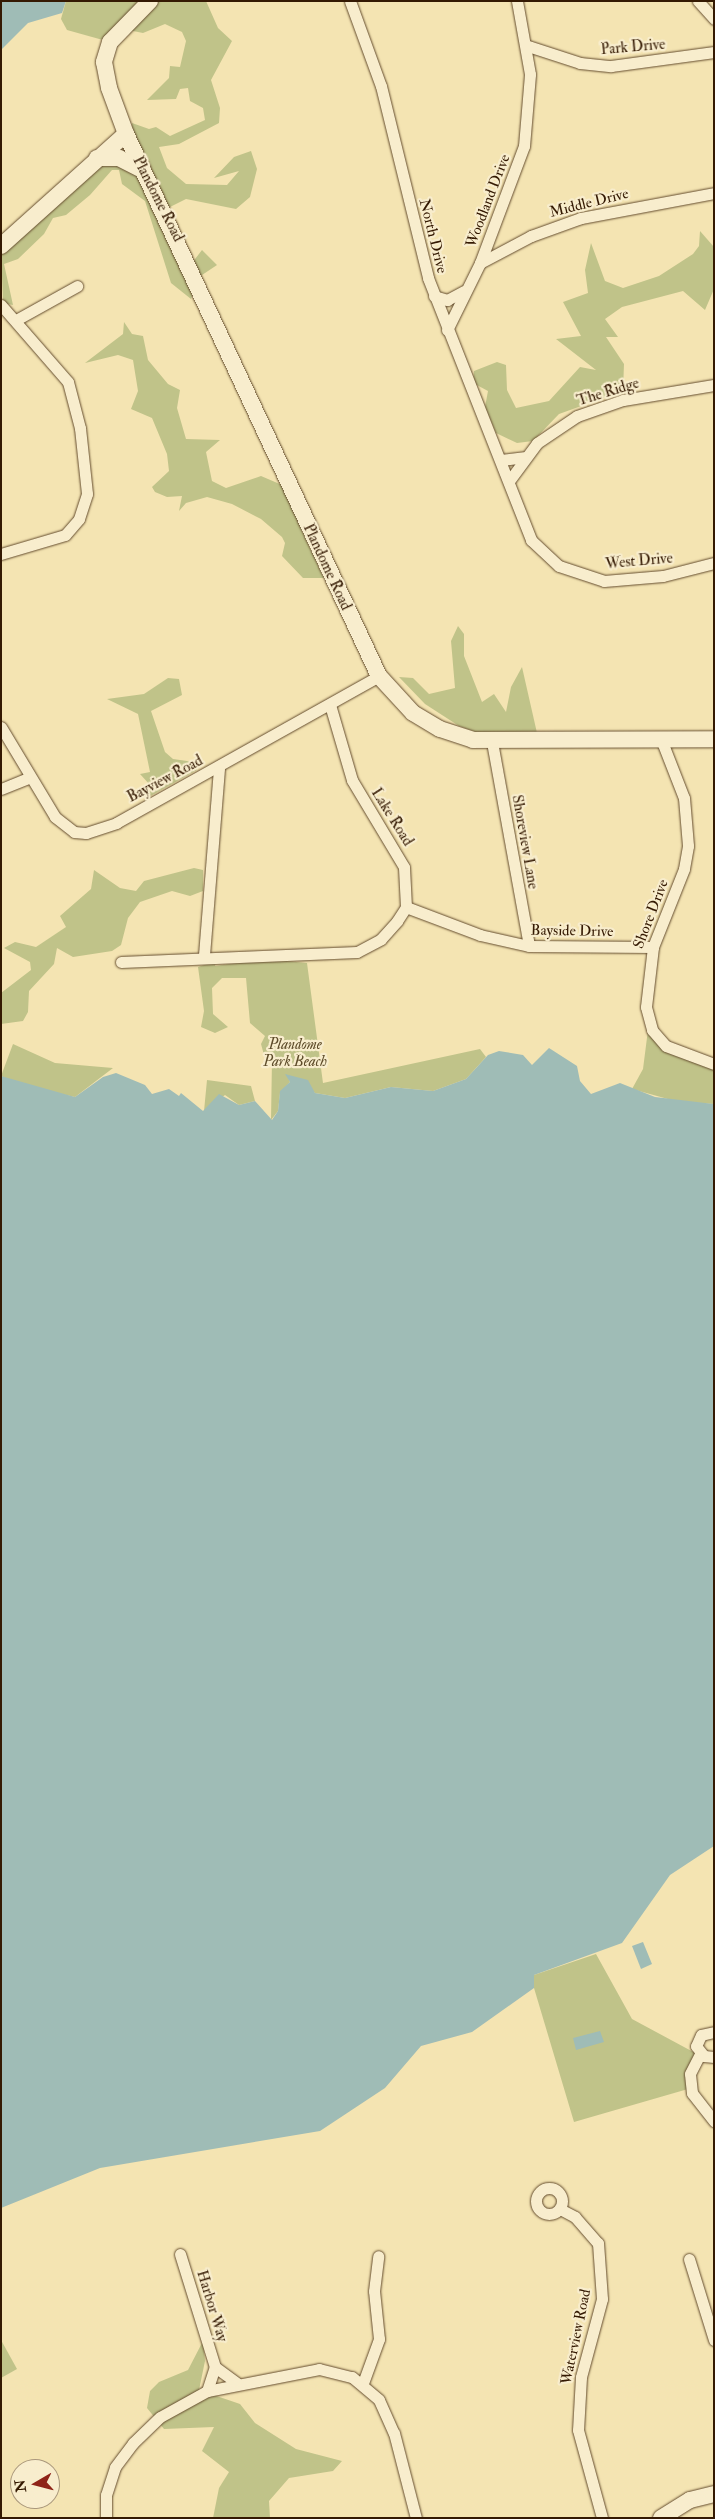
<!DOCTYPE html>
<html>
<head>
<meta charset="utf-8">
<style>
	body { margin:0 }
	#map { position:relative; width:715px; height:2519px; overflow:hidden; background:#f4e4b2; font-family:"IM FELL Double Pica",serif }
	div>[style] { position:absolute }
	.green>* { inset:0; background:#c0c389 }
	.water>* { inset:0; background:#9fbcb6 }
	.roads { filter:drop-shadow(0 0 1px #644c2e) drop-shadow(0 0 1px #644c2e) }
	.street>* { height:11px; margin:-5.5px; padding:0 5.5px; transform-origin:5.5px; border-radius:5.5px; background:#f8edcd }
	.street>.ring { margin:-5.5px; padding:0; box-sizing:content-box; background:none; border:11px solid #f8edcd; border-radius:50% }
	.secondary>* { height:16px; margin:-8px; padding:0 8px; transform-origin:8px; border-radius:8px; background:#f8edcd }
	span { translate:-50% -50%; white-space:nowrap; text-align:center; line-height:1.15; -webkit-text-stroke:4.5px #f8edcd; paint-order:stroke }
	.street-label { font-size:15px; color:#341902 }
	.park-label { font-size:15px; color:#5e4c2a; font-style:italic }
	.frame { position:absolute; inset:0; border:2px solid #341902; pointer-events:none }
	.north { position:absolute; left:10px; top:2459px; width:50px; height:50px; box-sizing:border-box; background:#f8edcd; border:1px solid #aa987c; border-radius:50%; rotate:262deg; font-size:14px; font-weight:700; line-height:20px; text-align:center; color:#341902 }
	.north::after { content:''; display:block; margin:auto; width:18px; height:22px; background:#8f2418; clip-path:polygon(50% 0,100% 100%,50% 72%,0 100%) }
</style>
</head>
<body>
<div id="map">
	<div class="green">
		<i style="clip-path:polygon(66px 1px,150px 1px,110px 42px,67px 30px,61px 19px)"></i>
		<i style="clip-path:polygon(151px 1px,206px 1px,218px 28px,232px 41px,211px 80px,220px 108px,219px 123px,179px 144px,159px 147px,167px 168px,186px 184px,227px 185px,239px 171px,214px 178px,234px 157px,251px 151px,257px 169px,250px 197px,236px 209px,186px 199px,166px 209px,192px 263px,202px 250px,217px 265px,199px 277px,191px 299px,171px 283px,145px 201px,122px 184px,119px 170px,112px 170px,90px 195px,66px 215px,53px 218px,44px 234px,18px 259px,4px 264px,13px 305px,3px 303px,1px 250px,95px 164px,130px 164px,132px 123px,149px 129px,156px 127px,170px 136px,205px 120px,203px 108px,190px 101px,188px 88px,180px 89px,176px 99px,147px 100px,169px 78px,170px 66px,180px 67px,186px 41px,182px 32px,165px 24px,143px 33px,128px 30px)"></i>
		<i style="clip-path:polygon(700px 231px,714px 247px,714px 289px,705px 310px,683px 291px,622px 307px,605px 319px,618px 337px,606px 337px,624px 364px,623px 391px,559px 414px,533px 441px,517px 443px,496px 433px,485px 407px,488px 391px,473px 383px,474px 371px,497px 362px,506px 365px,507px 390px,516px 408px,549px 401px,580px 367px,596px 370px,556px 339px,581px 336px,563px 302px,588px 293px,585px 270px,591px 243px,605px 281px,623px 288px,659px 276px,693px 254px,699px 246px)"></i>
		<i style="clip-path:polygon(124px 322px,132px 334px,143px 336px,148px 360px,168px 384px,180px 390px,177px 408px,186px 439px,220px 440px,206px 452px,212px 481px,226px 488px,261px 476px,282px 485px,324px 578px,303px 578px,282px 556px,285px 543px,282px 537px,261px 519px,232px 504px,207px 497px,186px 503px,179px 511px,182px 496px,167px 497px,155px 492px,152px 487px,169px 471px,167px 454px,152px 418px,131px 409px,138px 391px,133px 360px,118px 355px,85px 363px,123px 334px)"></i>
		<i style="clip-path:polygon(458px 626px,464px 634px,464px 656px,482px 702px,494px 694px,506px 712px,511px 687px,522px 667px,537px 733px,476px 732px,459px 726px,425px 704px,399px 677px,413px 678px,429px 694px,455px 688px,451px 641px)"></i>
		<i style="clip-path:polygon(168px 678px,179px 679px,182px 695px,151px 711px,165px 752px,173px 759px,194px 762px,197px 770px,145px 799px,150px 785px,140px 774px,150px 772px,138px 714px,107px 699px,144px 694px)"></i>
		<i style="clip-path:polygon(194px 868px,203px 870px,203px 891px,190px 896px,172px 891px,140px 902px,128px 918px,121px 945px,112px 951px,73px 957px,57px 948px,54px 964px,29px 991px,28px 1012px,23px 1021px,1px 1024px,1px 993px,31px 970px,30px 962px,4px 948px,15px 942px,36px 947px,66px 927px,60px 916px,91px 889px,94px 870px,120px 888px,136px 891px,144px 881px)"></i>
		<i style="clip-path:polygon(265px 959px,307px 963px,323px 1083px,480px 1049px,486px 1057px,466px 1079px,433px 1091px,391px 1087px,345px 1098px,315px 1093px,310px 1088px,287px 1075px,290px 1082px,280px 1093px,278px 1111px,271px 1120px,272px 1059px,264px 1055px,261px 1044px,265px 1036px,250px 1023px,246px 978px,222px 978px,212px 988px,213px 1014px,228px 1027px,215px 1033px,201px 1027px,204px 1011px,198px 967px,216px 961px,215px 966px)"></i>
		<i style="clip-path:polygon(649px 1022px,657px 1037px,714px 1064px,714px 1104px,675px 1101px,632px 1089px,643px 1069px)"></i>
		<i style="clip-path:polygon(13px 1044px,55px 1063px,113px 1068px,75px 1097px,20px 1085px,1px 1076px)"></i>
		<i style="clip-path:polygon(207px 1080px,251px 1086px,255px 1101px,239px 1105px,225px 1095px,204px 1111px)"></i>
		<i style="clip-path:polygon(596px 1954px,632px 2019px,697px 2054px,688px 2089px,574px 2122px,534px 1988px,534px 1975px)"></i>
		<i style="clip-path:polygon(1px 2340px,17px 2369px,1px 2378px)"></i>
		<i style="clip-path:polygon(203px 2341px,205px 2361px,199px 2390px,240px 2404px,255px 2423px,296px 2449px,342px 2461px,333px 2471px,289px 2478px,269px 2501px,270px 2518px,213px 2518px,219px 2488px,229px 2472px,202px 2451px,214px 2427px,164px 2429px,147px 2408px,150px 2391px,159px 2382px,188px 2370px)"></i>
	</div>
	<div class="water">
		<i style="clip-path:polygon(1px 1px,66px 1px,62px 13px,28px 23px,1px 50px)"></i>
		<i style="clip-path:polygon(549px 1048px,577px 1066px,580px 1081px,591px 1094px,620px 1083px,655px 1097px,714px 1104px,714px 1846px,670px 1875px,622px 1943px,534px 1975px,534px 1988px,472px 2032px,421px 2046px,385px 2088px,320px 2131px,100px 2168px,1px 2208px,1px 1076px,75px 1097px,103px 1077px,116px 1073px,145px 1085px,152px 1094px,169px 1089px,179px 1096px,181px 1093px,203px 1111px,219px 1094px,239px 1105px,255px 1101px,272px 1120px,278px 1111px,280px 1091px,290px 1082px,285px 1074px,308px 1080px,315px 1093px,345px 1098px,391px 1087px,433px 1091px,466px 1079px,488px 1055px,499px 1051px,523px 1055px,532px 1065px)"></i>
		<i style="clip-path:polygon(643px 1942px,652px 1964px,641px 1969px,632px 1946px)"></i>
		<i style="clip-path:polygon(600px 2031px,604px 2042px,576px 2050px,573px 2038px)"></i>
	</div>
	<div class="roads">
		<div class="street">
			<i style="left:350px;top:1px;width:90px;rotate:70deg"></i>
			<i style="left:381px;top:86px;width:198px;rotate:76.2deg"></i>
			<i style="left:428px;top:278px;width:282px;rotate:68.5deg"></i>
			<i style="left:531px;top:540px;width:38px;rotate:43deg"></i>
			<i style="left:559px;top:566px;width:47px;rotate:18.4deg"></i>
			<i style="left:604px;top:581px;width:59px;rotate:-4.8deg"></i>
			<i style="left:663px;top:576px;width:53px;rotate:-14.3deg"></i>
			<i style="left:698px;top:1px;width:24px;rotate:48deg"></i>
			<i style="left:528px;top:46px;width:55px;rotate:18.1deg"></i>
			<i style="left:580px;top:63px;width:31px;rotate:6deg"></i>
			<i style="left:611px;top:66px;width:104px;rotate:-7.7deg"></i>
			<i style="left:480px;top:263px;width:58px;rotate:-27.9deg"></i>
			<i style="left:531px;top:236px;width:53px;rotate:-19.8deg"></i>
			<i style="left:581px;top:218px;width:135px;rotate:-10.6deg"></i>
			<i style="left:434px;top:296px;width:14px;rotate:17deg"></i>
			<i style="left:447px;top:300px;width:19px;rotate:-28deg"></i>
			<i style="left:1px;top:305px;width:102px;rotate:49deg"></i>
			<i style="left:68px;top:382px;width:48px;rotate:75.4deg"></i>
			<i style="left:80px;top:428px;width:66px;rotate:83.9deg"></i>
			<i style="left:87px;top:494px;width:26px;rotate:108deg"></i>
			<i style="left:79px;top:519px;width:21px;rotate:131deg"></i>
			<i style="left:65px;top:535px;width:67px;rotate:163.5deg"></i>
			<i style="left:16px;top:320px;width:70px;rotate:-29.1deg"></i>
			<i style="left:447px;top:330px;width:75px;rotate:-63.8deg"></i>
			<i style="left:480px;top:263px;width:125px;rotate:-69.4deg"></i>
			<i style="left:524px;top:146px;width:72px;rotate:-85.2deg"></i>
			<i style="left:530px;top:74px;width:74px;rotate:-100.1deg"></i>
			<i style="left:501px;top:460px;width:23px;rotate:-7deg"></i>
			<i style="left:509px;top:481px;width:47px;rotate:-53.6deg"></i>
			<i style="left:537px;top:443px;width:48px;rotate:-34deg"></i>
			<i style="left:577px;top:416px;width:49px;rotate:-19.2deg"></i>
			<i style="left:623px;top:400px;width:92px;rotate:-9.4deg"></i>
			<i style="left:1px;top:727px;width:105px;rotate:59deg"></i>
			<i style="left:55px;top:817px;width:24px;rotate:38deg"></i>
			<i style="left:74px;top:832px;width:12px;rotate:5deg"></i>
			<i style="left:86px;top:833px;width:32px;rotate:-18deg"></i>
			<i style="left:116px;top:823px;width:301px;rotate:-29.2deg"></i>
			<i style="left:661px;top:739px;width:63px;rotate:68.7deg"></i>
			<i style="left:684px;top:798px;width:48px;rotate:85.2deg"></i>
			<i style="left:688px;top:846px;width:23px;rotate:100deg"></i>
			<i style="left:684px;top:869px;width:84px;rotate:111.7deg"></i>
			<i style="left:653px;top:947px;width:60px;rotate:96.7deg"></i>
			<i style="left:646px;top:1007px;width:24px;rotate:75deg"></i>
			<i style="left:652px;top:1030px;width:21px;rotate:49deg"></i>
			<i style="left:666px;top:1046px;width:51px;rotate:20.6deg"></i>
			<i style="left:492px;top:742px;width:207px;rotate:79.7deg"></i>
			<i style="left:1px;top:789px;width:29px;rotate:-22deg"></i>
			<i style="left:406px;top:907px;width:79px;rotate:20.7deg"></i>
			<i style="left:480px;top:935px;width:50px;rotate:12.7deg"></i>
			<i style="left:529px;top:946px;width:124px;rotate:0.5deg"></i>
			<i style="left:204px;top:955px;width:189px;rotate:-85.4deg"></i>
			<i style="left:121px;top:962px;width:236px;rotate:-2.4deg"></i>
			<i style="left:357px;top:952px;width:27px;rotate:-28deg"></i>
			<i style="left:381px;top:939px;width:24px;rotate:-48deg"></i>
			<i style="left:397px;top:921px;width:17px;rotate:-57deg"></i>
			<i style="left:406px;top:907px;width:40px;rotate:-92.9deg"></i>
			<i style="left:404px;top:867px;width:101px;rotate:-120.9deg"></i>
			<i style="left:352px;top:780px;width:78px;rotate:-106.3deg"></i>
			<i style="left:714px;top:2032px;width:13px;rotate:167deg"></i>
			<i style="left:701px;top:2035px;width:12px;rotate:114deg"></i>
			<i style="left:696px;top:2046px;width:13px;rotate:51deg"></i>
			<i style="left:704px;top:2056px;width:10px;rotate:6deg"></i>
			<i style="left:700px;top:2054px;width:22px;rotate:117deg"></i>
			<i style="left:690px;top:2074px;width:19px;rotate:84deg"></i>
			<i style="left:692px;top:2093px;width:36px;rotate:52deg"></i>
			<i class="ring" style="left:536px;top:2188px;width:15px;height:15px"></i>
			<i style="left:560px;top:2209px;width:17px;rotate:28deg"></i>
			<i style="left:575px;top:2217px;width:35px;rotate:49deg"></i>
			<i style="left:598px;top:2243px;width:56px;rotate:85.9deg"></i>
			<i style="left:602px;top:2299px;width:81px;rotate:105.1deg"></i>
			<i style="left:581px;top:2377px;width:53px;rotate:93.2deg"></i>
			<i style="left:578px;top:2430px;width:91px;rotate:74.7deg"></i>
			<i style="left:180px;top:2254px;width:118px;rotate:72.8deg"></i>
			<i style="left:215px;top:2367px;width:27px;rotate:36deg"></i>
			<i style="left:689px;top:2259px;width:85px;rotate:72.8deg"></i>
			<i style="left:363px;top:2383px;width:47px;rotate:-70deg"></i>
			<i style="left:379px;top:2339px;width:48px;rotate:-95.9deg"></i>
			<i style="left:374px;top:2291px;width:35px;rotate:-83deg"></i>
			<i style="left:207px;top:2391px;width:25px;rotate:-72deg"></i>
			<i style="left:106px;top:2518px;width:23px;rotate:-90deg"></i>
			<i style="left:106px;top:2495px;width:29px;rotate:-72deg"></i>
			<i style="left:115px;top:2467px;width:30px;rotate:-53deg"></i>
			<i style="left:133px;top:2443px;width:37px;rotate:-44deg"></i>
			<i style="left:160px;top:2417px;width:54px;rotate:-29deg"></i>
			<i style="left:207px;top:2391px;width:114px;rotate:-11.1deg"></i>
			<i style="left:319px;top:2369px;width:34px;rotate:14deg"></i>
			<i style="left:352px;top:2377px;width:35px;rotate:40deg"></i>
			<i style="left:379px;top:2400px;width:36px;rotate:66deg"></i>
			<i style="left:394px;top:2433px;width:88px;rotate:75.5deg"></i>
		</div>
		<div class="secondary">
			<i style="left:150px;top:1px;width:57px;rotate:134.3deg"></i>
			<i style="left:110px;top:42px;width:21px;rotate:107deg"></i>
			<i style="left:104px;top:62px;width:26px;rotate:79deg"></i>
			<i style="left:109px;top:88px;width:49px;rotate:69.7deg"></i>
			<i style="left:126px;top:134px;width:598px;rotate:64.98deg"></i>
			<i style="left:379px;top:676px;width:50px;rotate:47.4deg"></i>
			<i style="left:413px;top:713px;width:31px;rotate:31deg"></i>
			<i style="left:440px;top:729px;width:35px;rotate:18deg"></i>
			<i style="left:473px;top:740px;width:241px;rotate:-0.2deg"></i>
			<i style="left:97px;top:158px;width:22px"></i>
			<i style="left:119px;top:158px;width:27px;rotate:27deg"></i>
			<i style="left:1px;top:246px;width:168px;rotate:-41.9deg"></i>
			<i style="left:661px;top:2518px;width:34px;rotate:-32deg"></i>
			<i style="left:690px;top:2500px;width:25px;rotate:-14deg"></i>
		</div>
	</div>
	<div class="street-label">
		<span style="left:633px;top:47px;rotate:-5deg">Park Drive</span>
		<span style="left:158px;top:199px;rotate:63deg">Plandome Road</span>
		<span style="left:488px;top:201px;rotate:-69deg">Woodland Drive</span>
		<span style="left:589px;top:203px;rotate:-14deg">Middle Drive</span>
		<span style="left:433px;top:236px;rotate:76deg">North Drive</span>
		<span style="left:608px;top:392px;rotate:-17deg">The Ridge</span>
		<span style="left:639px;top:561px;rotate:-5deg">West Drive</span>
		<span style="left:327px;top:567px;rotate:65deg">Plandome Road</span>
		<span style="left:165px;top:779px;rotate:-28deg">Bayview Road</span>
		<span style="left:392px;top:817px;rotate:58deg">Lake Road</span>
		<span style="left:525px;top:842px;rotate:80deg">Shoreview Lane</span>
		<span style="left:651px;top:914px;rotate:-69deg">Shore Drive</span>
		<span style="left:572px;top:931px;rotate:1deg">Bayside Drive</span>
		<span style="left:212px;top:2306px;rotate:73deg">Harbor Way</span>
		<span style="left:576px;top:2337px;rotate:-78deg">Waterview Road</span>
	</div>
	<div class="park-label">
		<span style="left:295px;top:1053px">Plandome<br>Park Beach</span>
	</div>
	<div class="frame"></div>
	<div class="north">N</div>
</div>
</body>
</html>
